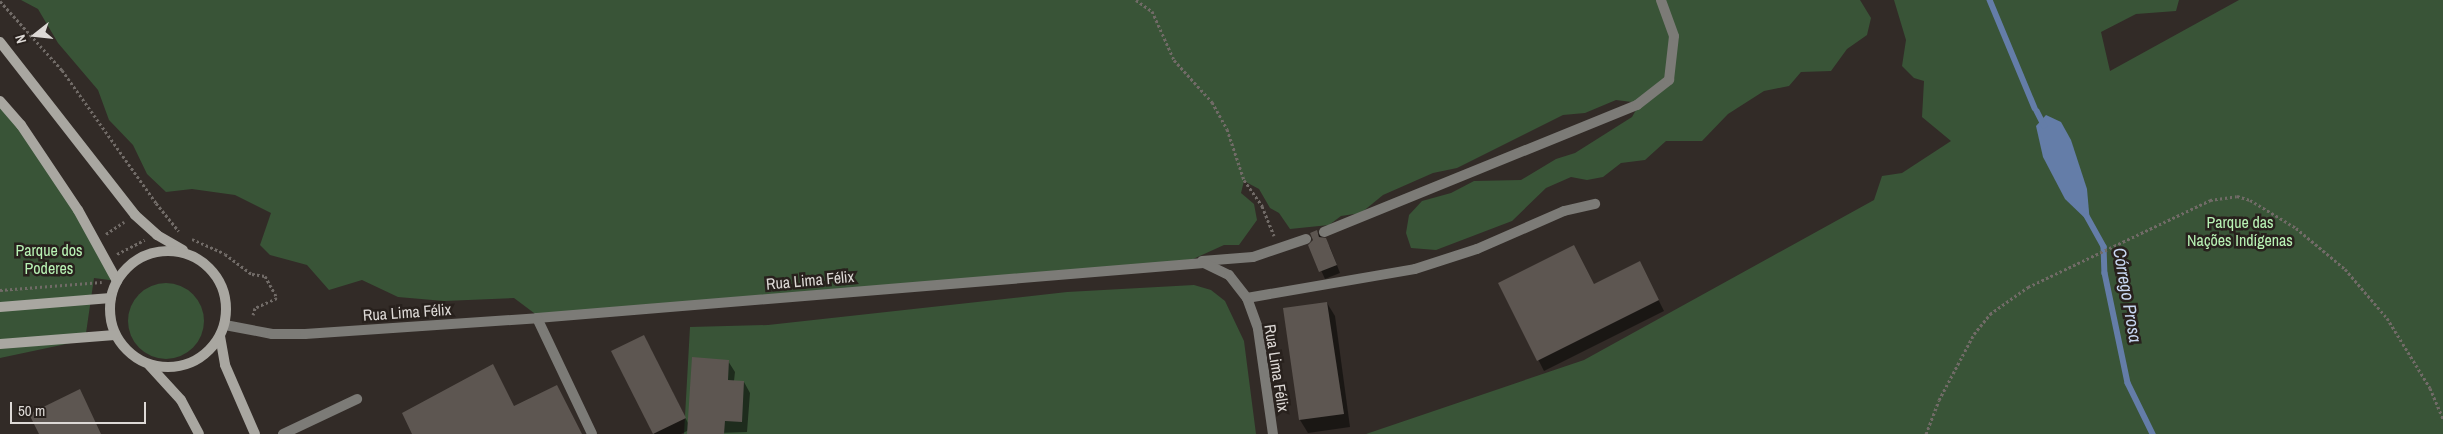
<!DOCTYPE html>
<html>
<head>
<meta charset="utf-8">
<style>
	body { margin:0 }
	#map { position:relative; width:2443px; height:434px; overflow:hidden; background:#322b27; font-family:"Archivo Narrow",sans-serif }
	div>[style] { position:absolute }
	.green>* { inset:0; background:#395437 }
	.round { border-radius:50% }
	.water>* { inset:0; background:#647da8 }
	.shadow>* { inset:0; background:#0007 }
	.stream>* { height:5.5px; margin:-2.75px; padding:0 2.75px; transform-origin:2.75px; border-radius:2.75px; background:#647da8 }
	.building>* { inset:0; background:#5d5651 }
	.path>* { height:3px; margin-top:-1.5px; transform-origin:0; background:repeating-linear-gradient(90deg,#716b67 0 2.5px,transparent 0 5px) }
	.service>* { height:10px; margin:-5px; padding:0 5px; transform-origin:5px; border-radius:5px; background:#7c7b77 }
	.minor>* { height:10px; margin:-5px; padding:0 5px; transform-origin:5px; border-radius:5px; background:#7c7b77 }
	.secondary>* { height:10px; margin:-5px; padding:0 5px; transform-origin:5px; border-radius:5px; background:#a9a7a1 }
	.secondary>.ring { margin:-5px; padding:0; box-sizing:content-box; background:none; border:10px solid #a9a7a1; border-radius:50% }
	span { translate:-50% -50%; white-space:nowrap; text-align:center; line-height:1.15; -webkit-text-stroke:5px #28211d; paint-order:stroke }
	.park-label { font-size:16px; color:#b8f2b4 }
	.street-label { font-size:16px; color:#ddd9d6 }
	.water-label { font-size:18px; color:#c8d7f2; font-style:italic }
	.north { position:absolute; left:10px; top:10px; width:50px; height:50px; -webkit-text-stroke:4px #28211d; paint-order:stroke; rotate:254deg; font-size:14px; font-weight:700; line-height:20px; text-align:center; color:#ddd9d6 }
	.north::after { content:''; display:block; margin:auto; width:18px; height:22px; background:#ddd9d6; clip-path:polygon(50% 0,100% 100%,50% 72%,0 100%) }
	.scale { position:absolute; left:10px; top:402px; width:136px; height:22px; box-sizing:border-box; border:2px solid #ddd9d6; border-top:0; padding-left:6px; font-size:15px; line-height:18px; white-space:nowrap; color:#ddd9d6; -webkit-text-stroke:4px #28211d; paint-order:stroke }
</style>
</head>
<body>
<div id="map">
	<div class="green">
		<i style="clip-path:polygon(21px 0,1860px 0,1871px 18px,1867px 35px,1847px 49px,1831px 71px,1801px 72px,1789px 86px,1764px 91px,1728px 114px,1702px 141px,1666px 141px,1645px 160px,1621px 163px,1603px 177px,1587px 180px,1571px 177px,1546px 188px,1512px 221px,1436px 250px,1411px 248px,1406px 233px,1409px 215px,1422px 201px,1451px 193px,1474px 181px,1521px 180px,1556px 159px,1575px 153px,1632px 117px,1640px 103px,1616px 100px,1585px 113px,1563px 115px,1457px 168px,1433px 173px,1383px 195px,1361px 213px,1341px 216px,1329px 225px,1290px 229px,1279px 213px,1270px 208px,1259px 189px,1244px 181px,1241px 193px,1254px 204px,1257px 220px,1239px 245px,1224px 245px,1191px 260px,538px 316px,514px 298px,444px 301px,398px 297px,362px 280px,329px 290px,307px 265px,270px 255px,260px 245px,271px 213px,235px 195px,192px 189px,166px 192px,147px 174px,133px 145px,109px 120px,98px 90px,58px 43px,38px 9px)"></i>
		<i style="clip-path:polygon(1894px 0,2179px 0,2176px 11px,2136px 14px,2101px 32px,2110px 71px,2239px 0,2443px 0,2443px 434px,1366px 434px,1584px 360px,1874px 200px,1882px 176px,1902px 173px,1951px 141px,1922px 117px,1924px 81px,1914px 78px,1902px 66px,1906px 40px)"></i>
		<i style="clip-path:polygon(0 101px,21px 125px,117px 281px,94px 278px,85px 340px,0 358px)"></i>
		<i class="round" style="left:128px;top:283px;width:76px;height:76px"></i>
		<i style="clip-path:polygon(1194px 285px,1211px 290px,1225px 301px,1244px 341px,1256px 434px,684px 434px,690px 327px,768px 325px,1067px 292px)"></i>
	</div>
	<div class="water">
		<i style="clip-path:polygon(2046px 115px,2061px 122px,2071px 140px,2087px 189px,2090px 223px,2065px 199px,2043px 157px,2036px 126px)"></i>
	</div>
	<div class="shadow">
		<i style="clip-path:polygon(1317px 232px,1330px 247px,1340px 273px,1325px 279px,1310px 246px)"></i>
		<i style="clip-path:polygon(1645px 273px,1664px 311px,1544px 371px,1500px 284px,1594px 285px)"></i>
		<i style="clip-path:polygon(1327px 303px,1335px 316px,1350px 427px,1308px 433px,1300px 420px)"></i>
		<i style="clip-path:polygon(650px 347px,689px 425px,728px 361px,735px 372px,734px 381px,744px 382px,750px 393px,747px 432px,688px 434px,689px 430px,681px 434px,654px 434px,613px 352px)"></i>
	</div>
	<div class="stream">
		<i style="left:1990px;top:0;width:117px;rotate:67.4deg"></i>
		<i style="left:2037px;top:111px;width:16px;rotate:63deg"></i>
		<i style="left:2087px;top:216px;width:35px;rotate:61deg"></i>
		<i style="left:2104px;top:247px;width:26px;rotate:88deg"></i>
		<i style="left:2105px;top:273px;width:112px;rotate:78.2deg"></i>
		<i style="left:2128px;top:383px;width:57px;rotate:63.9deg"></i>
	</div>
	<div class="building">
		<i style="clip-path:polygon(1317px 230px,1319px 237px,1326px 238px,1337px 265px,1319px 272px,1308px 245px,1313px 240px,1310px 233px)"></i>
		<i style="clip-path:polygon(1574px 245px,1594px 284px,1640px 261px,1659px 300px,1537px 361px,1498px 283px)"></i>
		<i style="clip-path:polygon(1327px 302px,1344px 414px,1299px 420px,1283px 308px)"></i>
		<i style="clip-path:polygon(644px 335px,686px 418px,653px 434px,611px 351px)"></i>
		<i style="clip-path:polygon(692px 357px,729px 360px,728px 380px,744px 381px,742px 422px,725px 421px,724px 434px,687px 434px)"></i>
		<i style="clip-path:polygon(493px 364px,514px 406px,557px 385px,582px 434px,412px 434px,402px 413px)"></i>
		<i style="clip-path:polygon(80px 389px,101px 434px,39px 434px,29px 414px)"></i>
	</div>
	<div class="path">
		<i style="left:1136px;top:0;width:19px;rotate:35deg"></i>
		<i style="left:1152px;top:11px;width:54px;rotate:65.8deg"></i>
		<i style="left:1174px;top:60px;width:57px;rotate:47.9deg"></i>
		<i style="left:1212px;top:102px;width:31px;rotate:61deg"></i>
		<i style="left:1227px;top:129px;width:54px;rotate:71.6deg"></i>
		<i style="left:1244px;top:180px;width:32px;rotate:55deg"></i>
		<i style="left:1262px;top:206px;width:32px;rotate:68deg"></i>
		<i style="left:0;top:1px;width:93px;rotate:48.1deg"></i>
		<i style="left:62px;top:70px;width:163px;rotate:54.7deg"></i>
		<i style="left:156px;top:203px;width:36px;rotate:51deg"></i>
		<i style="left:106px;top:234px;width:22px;rotate:-34deg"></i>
		<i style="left:192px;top:239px;width:36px;rotate:24deg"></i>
		<i style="left:225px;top:254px;width:34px;rotate:37deg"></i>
		<i style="left:252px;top:274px;width:13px;rotate:9deg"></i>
		<i style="left:265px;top:276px;width:25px;rotate:61deg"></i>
		<i style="left:277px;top:298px;width:24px;rotate:156deg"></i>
		<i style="left:255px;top:308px;width:7px;rotate:106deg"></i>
		<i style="left:117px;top:254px;width:31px;rotate:-27deg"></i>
		<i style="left:0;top:290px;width:102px;rotate:-4.5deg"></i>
		<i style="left:1926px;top:434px;width:36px;rotate:-69deg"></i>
		<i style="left:1939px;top:400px;width:75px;rotate:-62.1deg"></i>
		<i style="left:1974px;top:334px;width:26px;rotate:-51deg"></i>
		<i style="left:1990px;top:314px;width:47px;rotate:-35.4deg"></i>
		<i style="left:2028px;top:287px;width:202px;rotate:-25.5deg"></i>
		<i style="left:2210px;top:200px;width:27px;rotate:-8deg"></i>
		<i style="left:2237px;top:196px;width:14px;rotate:17deg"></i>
		<i style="left:2250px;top:200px;width:54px;rotate:31.3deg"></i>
		<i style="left:2296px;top:228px;width:64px;rotate:39.9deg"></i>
		<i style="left:2345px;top:269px;width:65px;rotate:49.4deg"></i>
		<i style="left:2387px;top:318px;width:82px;rotate:58.4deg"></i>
		<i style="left:2430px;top:388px;width:34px;rotate:67deg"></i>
	</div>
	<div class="service">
		<i style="left:1324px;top:232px;width:338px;rotate:-22.1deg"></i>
		<i style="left:1637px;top:105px;width:41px;rotate:-38deg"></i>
		<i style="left:1669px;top:80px;width:44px;rotate:-83.5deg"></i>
		<i style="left:1674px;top:36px;width:38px;rotate:-110deg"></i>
		<i style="left:1202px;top:261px;width:51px;rotate:-4.5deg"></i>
		<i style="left:1253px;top:257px;width:56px;rotate:-18.8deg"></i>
		<i style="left:1247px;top:298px;width:170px;rotate:-9.8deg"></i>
		<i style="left:1415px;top:269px;width:65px;rotate:-17.9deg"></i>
		<i style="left:1477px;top:249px;width:95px;rotate:-23.6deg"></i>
		<i style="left:1564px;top:211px;width:32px;rotate:-13deg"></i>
		<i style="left:537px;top:318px;width:669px;rotate:-4.71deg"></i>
		<i style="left:1204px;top:263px;width:28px;rotate:26deg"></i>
		<i style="left:1229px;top:275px;width:29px;rotate:52deg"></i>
		<i style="left:1247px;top:298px;width:33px;rotate:70deg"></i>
		<i style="left:1258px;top:329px;width:106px;rotate:81.9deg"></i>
		<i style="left:283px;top:434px;width:82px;rotate:-25.3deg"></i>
	</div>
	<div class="minor">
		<i style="left:225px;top:325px;width:48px;rotate:10.8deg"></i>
		<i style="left:272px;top:334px;width:33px"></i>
		<i style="left:305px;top:334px;width:233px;rotate:-3.9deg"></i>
		<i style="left:537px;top:318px;width:128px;rotate:64.6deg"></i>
	</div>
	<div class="secondary">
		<i style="left:0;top:42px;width:219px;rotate:52deg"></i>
		<i style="left:135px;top:215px;width:30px;rotate:42deg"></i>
		<i style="left:157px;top:235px;width:30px;rotate:30deg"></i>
		<i style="left:0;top:101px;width:32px;rotate:49deg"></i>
		<i style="left:21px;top:125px;width:102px;rotate:56.2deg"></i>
		<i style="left:78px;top:210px;width:81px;rotate:61.2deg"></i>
		<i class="ring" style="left:110px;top:251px;width:106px;height:106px"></i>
		<i style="left:0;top:307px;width:111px;rotate:-4.6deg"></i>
		<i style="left:220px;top:336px;width:29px;rotate:80deg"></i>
		<i style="left:225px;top:365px;width:75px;rotate:66.5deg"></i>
		<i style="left:0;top:344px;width:115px;rotate:-4.5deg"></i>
		<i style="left:149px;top:365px;width:47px;rotate:47.6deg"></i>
		<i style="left:181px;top:400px;width:38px;rotate:62deg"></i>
	</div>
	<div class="park-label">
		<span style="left:2240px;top:231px">Parque das<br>Nações Indígenas</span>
		<span style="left:49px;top:259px">Parque dos<br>Poderes</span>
	</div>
	<div class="street-label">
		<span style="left:810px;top:280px;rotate:-5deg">Rua Lima Félix</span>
		<span style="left:407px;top:312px;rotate:-4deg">Rua Lima Félix</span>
		<span style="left:1277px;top:368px;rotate:81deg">Rua Lima Félix</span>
	</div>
	<div class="water-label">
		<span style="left:2127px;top:295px;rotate:80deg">Córrego Prosa</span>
	</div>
	<div class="north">N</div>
	<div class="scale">50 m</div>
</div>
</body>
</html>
